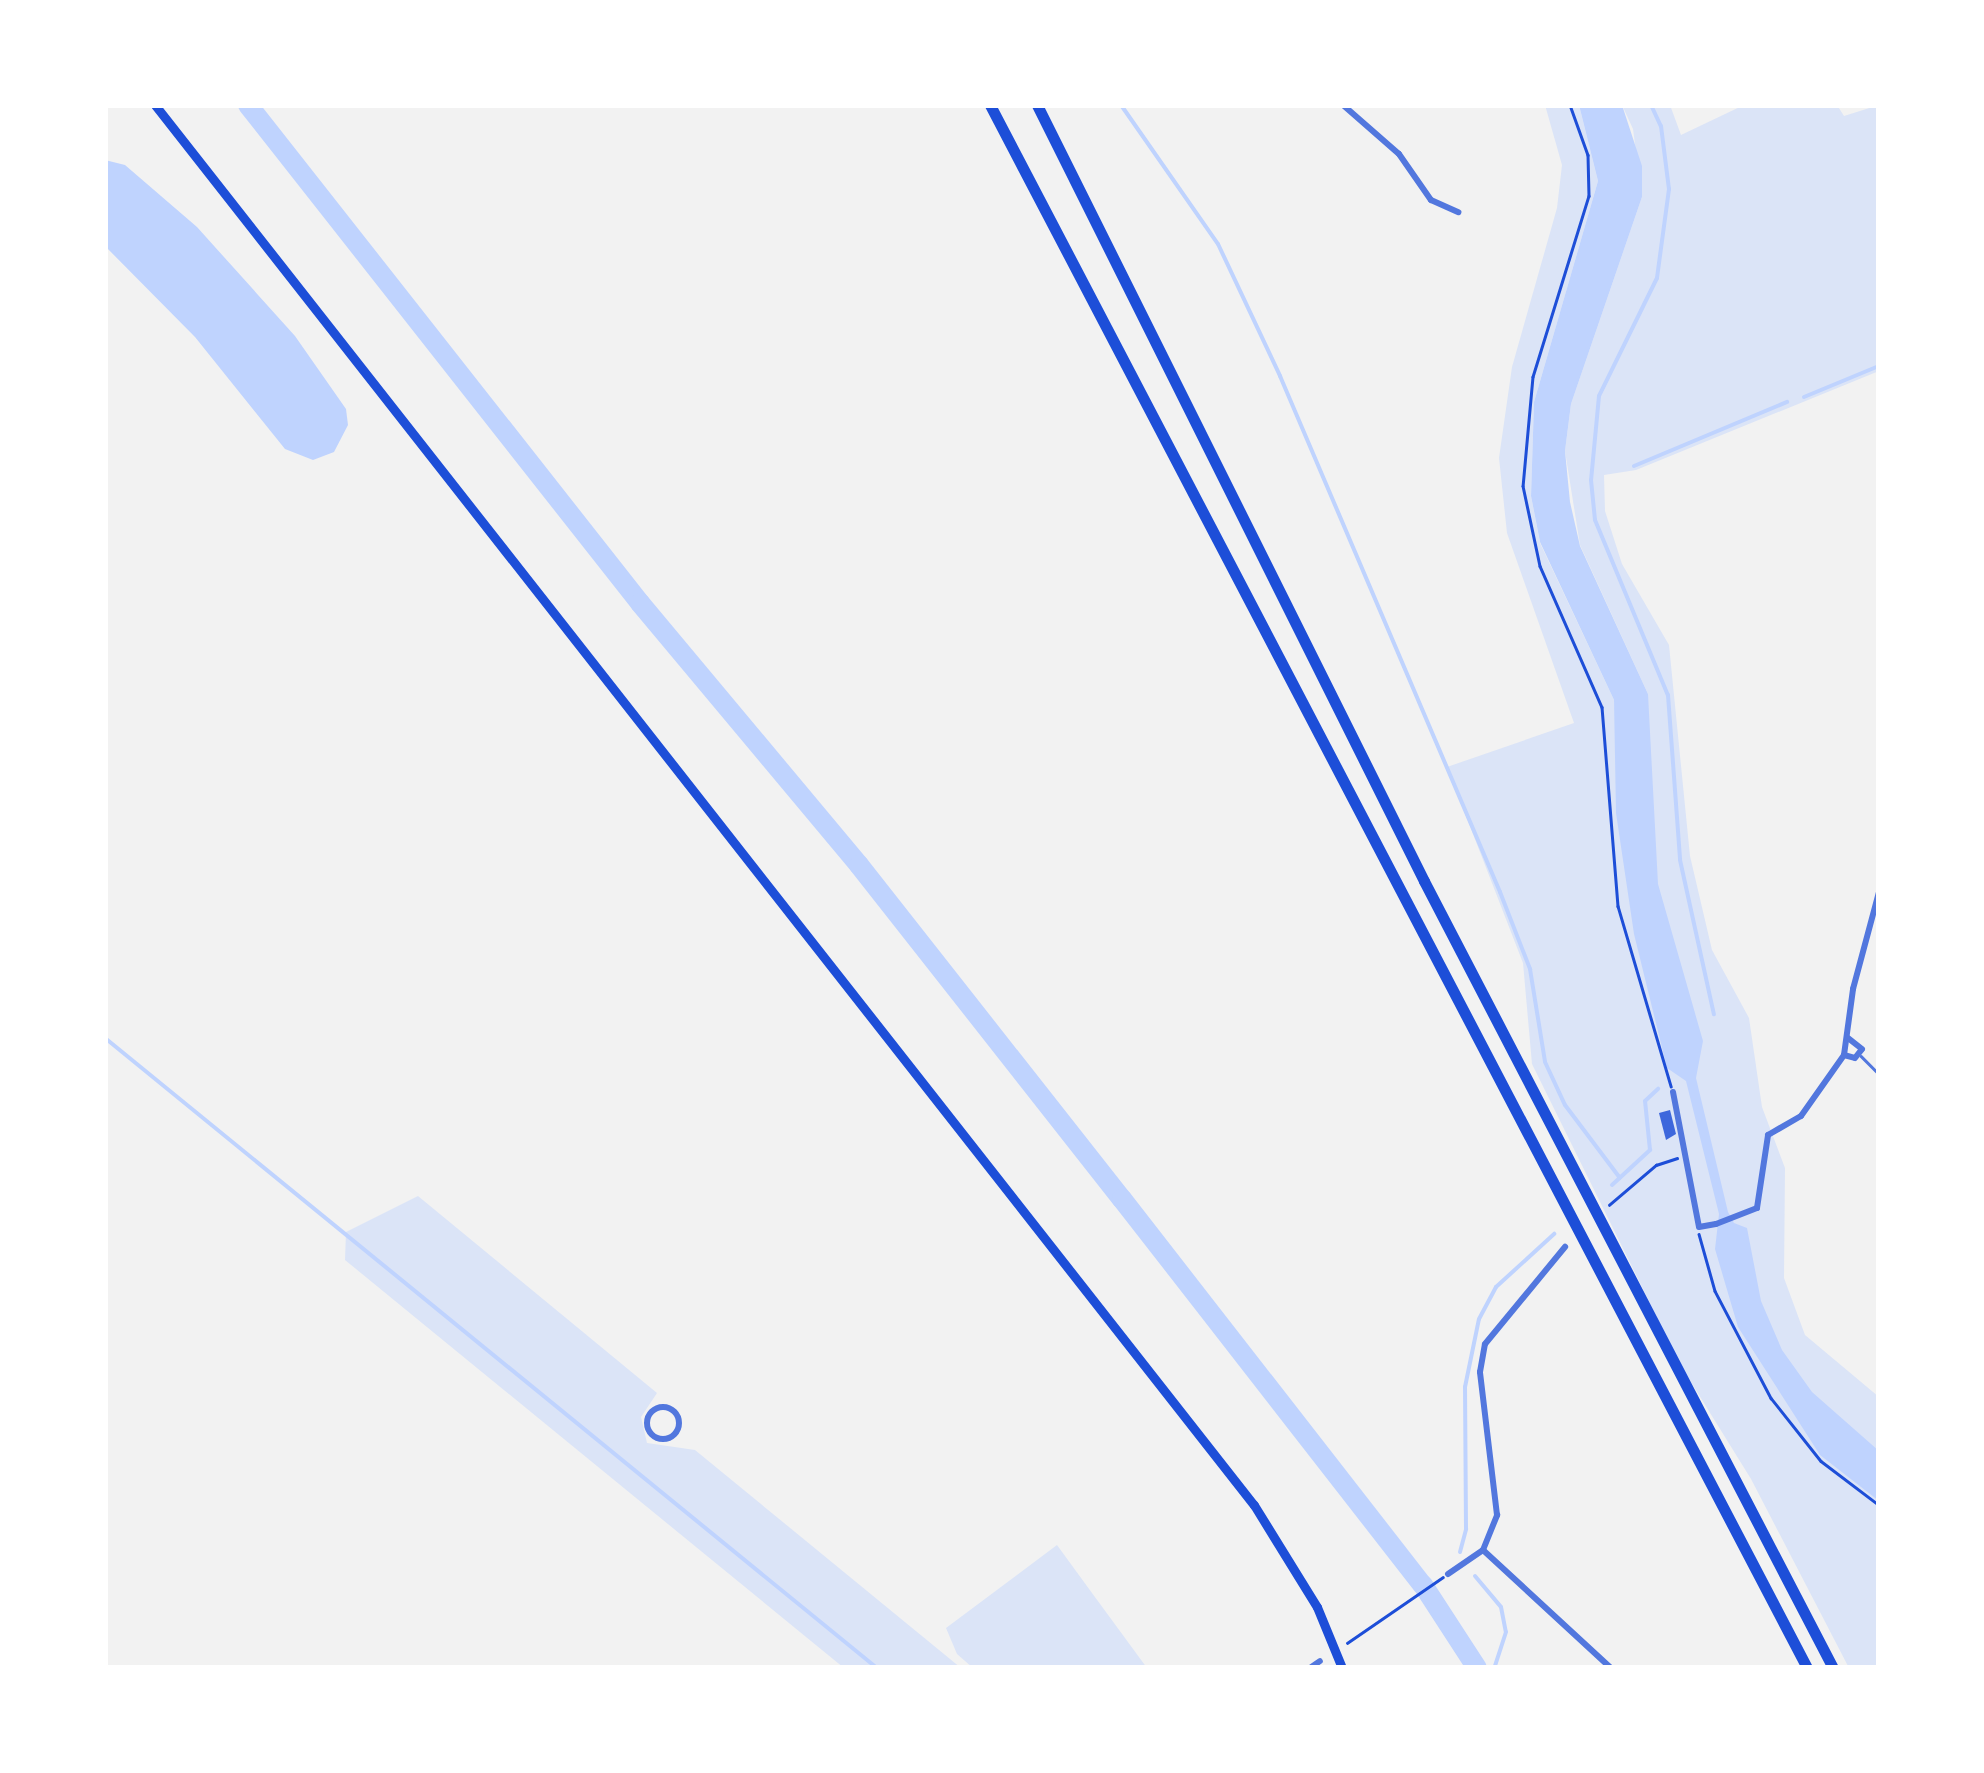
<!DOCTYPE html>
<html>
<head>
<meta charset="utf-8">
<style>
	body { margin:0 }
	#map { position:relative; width:1984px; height:1773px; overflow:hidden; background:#f2f2f2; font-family:Inter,sans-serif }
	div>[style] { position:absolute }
	.green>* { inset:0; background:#dbe4f7 }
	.water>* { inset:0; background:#bfd3fe }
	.stream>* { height:4px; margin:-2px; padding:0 2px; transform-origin:2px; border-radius:2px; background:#bfd3fe }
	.river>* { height:20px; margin:-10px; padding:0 10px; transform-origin:10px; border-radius:10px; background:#bfd3fe }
	.building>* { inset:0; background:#3d67dc }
	.path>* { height:2.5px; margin:-1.25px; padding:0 1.25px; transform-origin:1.25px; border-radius:1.25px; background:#1d4ed8 }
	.service>* { height:2.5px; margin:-1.25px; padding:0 1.25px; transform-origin:1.25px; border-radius:1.25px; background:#5277de }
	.minor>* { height:6px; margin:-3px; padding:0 3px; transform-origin:3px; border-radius:3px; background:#5277de }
	.minor>.ring { margin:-3px; padding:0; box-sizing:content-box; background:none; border:6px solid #5277de; border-radius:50% }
	.primary>* { height:9px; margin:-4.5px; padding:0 4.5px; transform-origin:4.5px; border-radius:4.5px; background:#1d4ed8 }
	.motorway>* { height:11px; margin:-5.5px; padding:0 5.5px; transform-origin:5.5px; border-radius:5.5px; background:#1d4ed8 }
	span { translate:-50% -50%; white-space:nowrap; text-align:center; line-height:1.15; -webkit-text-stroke:10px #fff; paint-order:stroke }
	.frame { position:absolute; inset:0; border:108px solid #fff; pointer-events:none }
</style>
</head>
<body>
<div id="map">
	<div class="green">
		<i style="clip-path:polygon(1545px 105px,1579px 105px,1598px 181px,1534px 402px,1531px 496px,1540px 543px,1614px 700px,1616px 720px,1648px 694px,1580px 545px,1565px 451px,1571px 404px,1642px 197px,1633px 129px,1622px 105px,1670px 105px,1681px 135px,1744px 105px,1837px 105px,1844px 116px,1879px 105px,1879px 371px,1636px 470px,1604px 475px,1605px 511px,1622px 564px,1669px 645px,1690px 856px,1712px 950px,1749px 1018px,1762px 1107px,1785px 1168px,1784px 1278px,1805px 1335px,1879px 1397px,1879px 1668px,1849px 1668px,1751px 1479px,1681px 1366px,1532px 1064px,1523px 963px,1447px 767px,1574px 723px,1507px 533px,1499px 458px,1512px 367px,1557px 208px,1562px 165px)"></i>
		<i style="clip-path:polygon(418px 1196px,657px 1393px,641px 1417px,647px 1443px,695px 1450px,961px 1668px,844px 1668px,345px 1260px,346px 1232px)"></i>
		<i style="clip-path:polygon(1057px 1545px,1092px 1593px,1147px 1668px,973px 1668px,957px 1654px,946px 1628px)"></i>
	</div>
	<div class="water">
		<i style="clip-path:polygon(1579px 105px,1622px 105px,1642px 166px,1642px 197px,1571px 404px,1565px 451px,1570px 502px,1580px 546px,1648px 694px,1658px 884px,1703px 1041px,1696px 1078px,1728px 1212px,1734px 1223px,1747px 1228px,1761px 1301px,1782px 1350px,1812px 1392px,1879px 1451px,1879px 1501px,1820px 1455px,1738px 1327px,1715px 1249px,1719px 1214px,1686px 1081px,1667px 1068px,1634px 934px,1616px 813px,1614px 700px,1540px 542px,1531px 496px,1534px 402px,1598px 181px)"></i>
		<i style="clip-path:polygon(105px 160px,125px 165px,197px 227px,295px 336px,346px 409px,348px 425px,334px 452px,313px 460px,285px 449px,195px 337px,105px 246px)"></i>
	</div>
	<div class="stream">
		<i style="left:1121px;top:105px;width:169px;rotate:55.1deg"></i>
		<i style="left:1218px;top:244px;width:146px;rotate:64.8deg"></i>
		<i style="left:1280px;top:376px;width:561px;rotate:66.91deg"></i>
		<i style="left:1500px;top:892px;width:83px;rotate:68.7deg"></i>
		<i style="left:1530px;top:969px;width:94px;rotate:80.8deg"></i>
		<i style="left:1545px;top:1062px;width:47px;rotate:65.1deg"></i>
		<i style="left:1565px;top:1105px;width:91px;rotate:53deg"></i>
		<i style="left:1651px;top:105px;width:23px;rotate:65deg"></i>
		<i style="left:1661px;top:126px;width:64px;rotate:82.8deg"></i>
		<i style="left:1669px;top:189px;width:90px;rotate:97.7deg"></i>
		<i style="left:1657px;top:278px;width:131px;rotate:116.2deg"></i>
		<i style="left:1599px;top:396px;width:84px;rotate:95.4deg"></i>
		<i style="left:1591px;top:480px;width:40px;rotate:84.3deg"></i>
		<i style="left:1595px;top:520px;width:190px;rotate:67.4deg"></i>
		<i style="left:1668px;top:695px;width:165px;rotate:85.8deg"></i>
		<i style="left:1680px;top:860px;width:158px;rotate:77.6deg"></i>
		<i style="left:1804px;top:397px;width:81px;rotate:-22.5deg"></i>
		<i style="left:1634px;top:466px;width:166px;rotate:-22.7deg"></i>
		<i style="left:105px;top:1038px;width:996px;rotate:39.22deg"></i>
		<i style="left:1612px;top:1185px;width:52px;rotate:-42.6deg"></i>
		<i style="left:1650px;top:1150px;width:49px;rotate:-95.8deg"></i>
		<i style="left:1645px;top:1101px;width:18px;rotate:-43deg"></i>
		<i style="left:1460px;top:1552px;width:24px;rotate:-75deg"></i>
		<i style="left:1466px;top:1529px;width:142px;rotate:-90.4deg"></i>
		<i style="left:1465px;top:1387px;width:69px;rotate:-78.4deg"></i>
		<i style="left:1479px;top:1319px;width:36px;rotate:-62deg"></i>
		<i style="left:1496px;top:1287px;width:79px;rotate:-42.4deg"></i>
		<i style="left:1475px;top:1576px;width:40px;rotate:50deg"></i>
		<i style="left:1501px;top:1607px;width:25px;rotate:79deg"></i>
		<i style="left:1506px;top:1632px;width:38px;rotate:108deg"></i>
	</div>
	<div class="river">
		<i style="left:248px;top:105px;width:634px;rotate:51.79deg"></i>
		<i style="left:640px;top:603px;width:341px;rotate:50.1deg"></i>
		<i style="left:859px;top:865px;width:425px;rotate:51.8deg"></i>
		<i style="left:1122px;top:1199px;width:489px;rotate:52.1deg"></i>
		<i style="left:1423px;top:1585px;width:99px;rotate:57deg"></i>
	</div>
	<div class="building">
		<i style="clip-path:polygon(1670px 1110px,1676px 1134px,1666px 1140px,1659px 1113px)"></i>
	</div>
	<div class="path">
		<i style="left:1570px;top:105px;width:53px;rotate:70.2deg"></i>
		<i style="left:1588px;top:155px;width:41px;rotate:88.6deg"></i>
		<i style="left:1589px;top:196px;width:189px;rotate:107.2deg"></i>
		<i style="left:1533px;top:377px;width:109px;rotate:95.2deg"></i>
		<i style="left:1523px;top:486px;width:82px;rotate:78deg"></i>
		<i style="left:1540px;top:566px;width:154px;rotate:66.3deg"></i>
		<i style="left:1602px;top:707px;width:200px;rotate:85.4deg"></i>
		<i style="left:1618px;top:906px;width:188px;rotate:73.6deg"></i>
		<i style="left:1609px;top:1205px;width:62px;rotate:-40.4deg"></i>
		<i style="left:1656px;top:1165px;width:22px;rotate:-18deg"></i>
		<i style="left:1699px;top:1234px;width:59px;rotate:74.3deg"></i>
		<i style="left:1715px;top:1291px;width:121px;rotate:62.4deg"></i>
		<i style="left:1771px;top:1398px;width:80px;rotate:51.6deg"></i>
		<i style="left:1821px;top:1461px;width:73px;rotate:37.2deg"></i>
		<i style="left:1347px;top:1643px;width:116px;rotate:-34.5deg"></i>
	</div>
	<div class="service">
		<i style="left:1861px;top:1056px;width:25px;rotate:45deg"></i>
	</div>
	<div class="minor">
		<i style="left:1343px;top:105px;width:74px;rotate:41.2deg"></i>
		<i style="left:1399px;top:154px;width:56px;rotate:55.2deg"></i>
		<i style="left:1431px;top:200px;width:30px;rotate:24deg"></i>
		<i style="left:1844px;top:1055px;width:67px;rotate:-82.2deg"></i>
		<i style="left:1853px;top:989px;width:100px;rotate:-75deg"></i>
		<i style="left:1844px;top:1055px;width:11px;rotate:15deg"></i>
		<i style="left:1855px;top:1058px;width:11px;rotate:-52deg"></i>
		<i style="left:1862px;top:1049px;width:18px;rotate:-142deg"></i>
		<i style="left:1673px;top:1092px;width:137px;rotate:79.1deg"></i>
		<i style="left:1699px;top:1227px;width:17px;rotate:-10deg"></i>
		<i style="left:1716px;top:1224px;width:44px;rotate:-21.3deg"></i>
		<i style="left:1757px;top:1208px;width:74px;rotate:-81.4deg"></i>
		<i style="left:1768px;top:1135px;width:38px;rotate:-30deg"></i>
		<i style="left:1801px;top:1116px;width:75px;rotate:-54.8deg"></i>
		<i class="ring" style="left:647px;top:1407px;width:26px;height:26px"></i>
		<i style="left:1483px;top:1550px;width:174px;rotate:42.7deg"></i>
		<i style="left:1448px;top:1574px;width:42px;rotate:-34.4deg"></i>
		<i style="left:1483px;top:1550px;width:38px;rotate:-68deg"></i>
		<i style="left:1497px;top:1515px;width:144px;rotate:-96.8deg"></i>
		<i style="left:1480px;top:1372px;width:28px;rotate:-80deg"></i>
		<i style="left:1485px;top:1344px;width:126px;rotate:-50.5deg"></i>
		<i style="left:1310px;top:1668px;width:12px;rotate:-35deg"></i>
	</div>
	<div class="primary">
		<i style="left:155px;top:105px;width:1780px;rotate:51.87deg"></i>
		<i style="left:1254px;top:1505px;width:120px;rotate:58.3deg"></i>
		<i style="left:1317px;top:1607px;width:66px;rotate:67.7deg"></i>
	</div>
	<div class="motorway">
		<i style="left:990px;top:105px;width:1764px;rotate:62.4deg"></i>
		<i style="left:1037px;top:105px;width:867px;rotate:63.49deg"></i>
		<i style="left:1424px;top:881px;width:887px;rotate:62.54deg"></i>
	</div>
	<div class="frame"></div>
</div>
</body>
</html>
